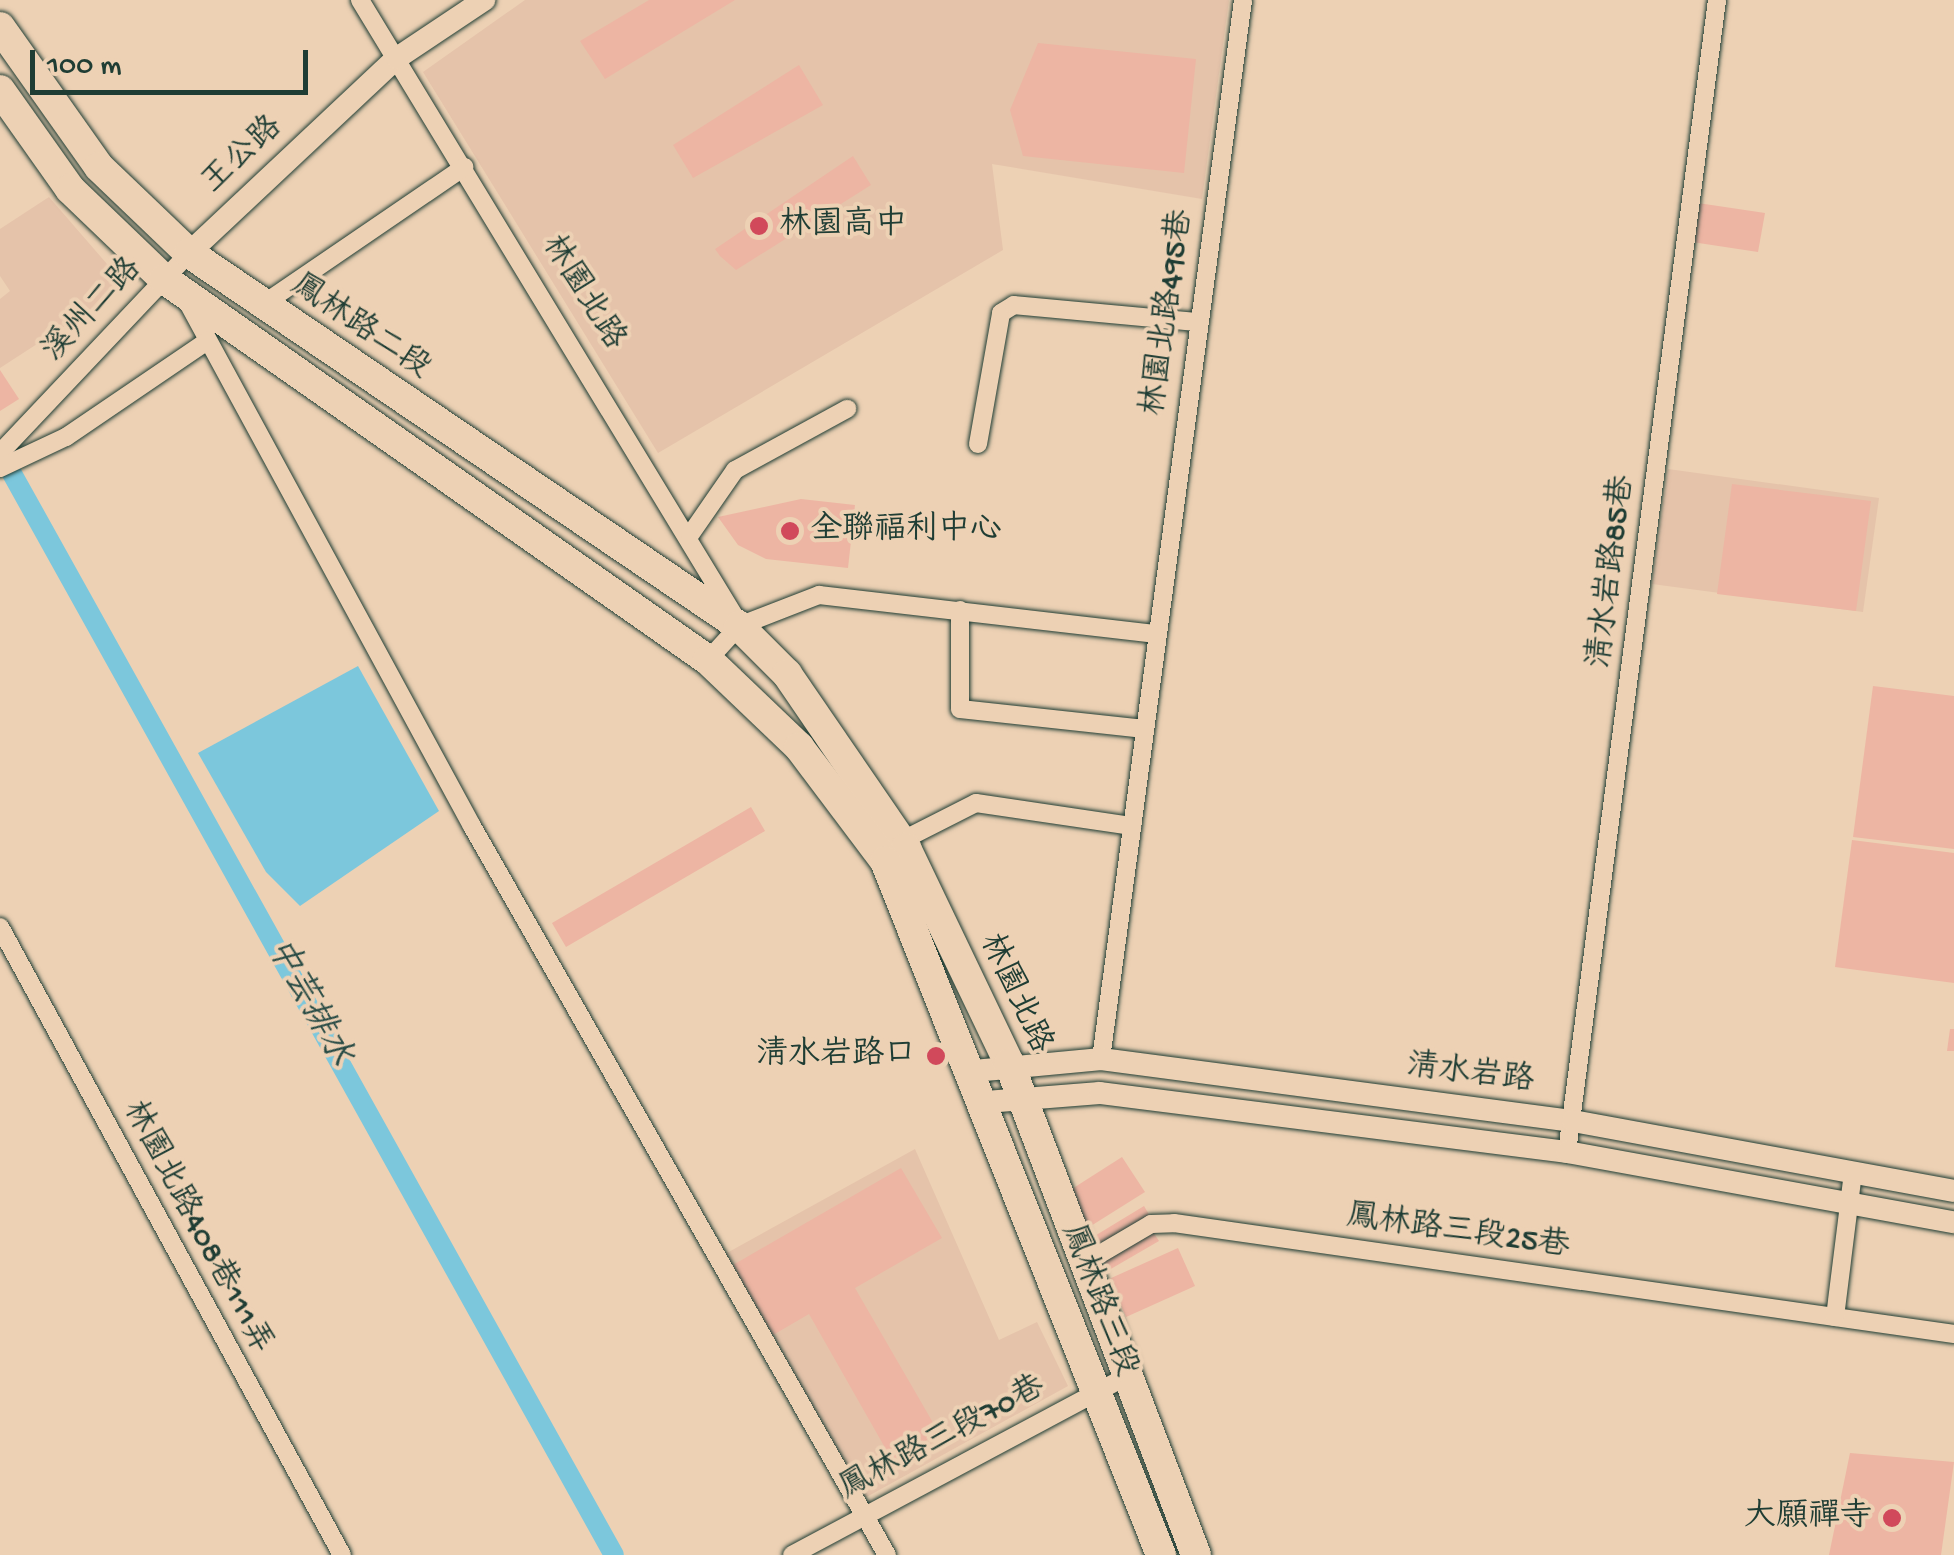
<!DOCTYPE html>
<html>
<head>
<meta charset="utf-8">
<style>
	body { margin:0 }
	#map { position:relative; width:1954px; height:1555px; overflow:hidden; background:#edd1b4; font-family:"Gochi Hand","LXGW WenKai TC",sans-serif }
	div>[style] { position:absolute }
	.built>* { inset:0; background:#e5c3aa }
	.water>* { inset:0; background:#7cc7dc }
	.canal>* { height:20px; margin:-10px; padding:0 10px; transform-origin:10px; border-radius:10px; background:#7cc7dc }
	.building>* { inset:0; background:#edb5a3 }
	.roads { filter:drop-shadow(0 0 2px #1f3d34) drop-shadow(0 0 2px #1f3d34) }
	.minor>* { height:18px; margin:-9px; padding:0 9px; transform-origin:9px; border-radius:9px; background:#edd1b4 }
	.tertiary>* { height:22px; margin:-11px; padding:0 11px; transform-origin:11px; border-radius:11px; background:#edd1b4 }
	.primary>* { height:30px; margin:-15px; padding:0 15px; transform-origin:15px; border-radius:15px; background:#edd1b4 }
	.dots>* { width:28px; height:28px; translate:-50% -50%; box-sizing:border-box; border:5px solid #edd1b4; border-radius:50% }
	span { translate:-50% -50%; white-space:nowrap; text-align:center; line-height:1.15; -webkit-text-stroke:8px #edd1b4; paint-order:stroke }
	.street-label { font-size:32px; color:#1f3d34 }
	.poi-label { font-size:32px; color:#1f3d34 }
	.left { translate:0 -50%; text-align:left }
	.right { translate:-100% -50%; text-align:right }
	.water-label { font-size:35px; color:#284b45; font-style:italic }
	.scale { position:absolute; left:30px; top:50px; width:278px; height:45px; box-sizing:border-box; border:5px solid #1f3d34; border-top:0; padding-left:12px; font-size:30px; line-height:35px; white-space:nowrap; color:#1f3d34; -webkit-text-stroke:8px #edd1b4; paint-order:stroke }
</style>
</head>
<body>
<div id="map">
	<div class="built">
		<i style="clip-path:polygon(525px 0,1229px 0,1202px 199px,992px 164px,1003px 250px,658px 453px,423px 72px)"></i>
		<i style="clip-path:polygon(49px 197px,120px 279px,111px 296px,0 368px,0 299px,10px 291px,0 276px,0 229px)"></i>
		<i style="clip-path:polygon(1668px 469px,1879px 498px,1863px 612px,1652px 584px)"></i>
		<i style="clip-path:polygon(915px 1149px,999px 1340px,1037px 1322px,1068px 1386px,861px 1500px,725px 1254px)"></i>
	</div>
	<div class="water">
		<i style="clip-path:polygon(358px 666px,439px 811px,300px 906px,266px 872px,198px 753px)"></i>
	</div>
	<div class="canal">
		<i style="left:0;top:452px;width:1262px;rotate:60.9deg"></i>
	</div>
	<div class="building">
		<i style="clip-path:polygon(649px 0,735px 0,605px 79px,580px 41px)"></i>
		<i style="clip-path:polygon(1038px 43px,1196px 59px,1184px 173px,1023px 156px,1010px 110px)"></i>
		<i style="clip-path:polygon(799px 65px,823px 105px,693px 178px,673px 145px)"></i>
		<i style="clip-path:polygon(853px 156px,871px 185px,736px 270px,720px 256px,715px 249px)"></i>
		<i style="clip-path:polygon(1698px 203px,1765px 213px,1758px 252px,1692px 242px)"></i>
		<i style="clip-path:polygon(0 370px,19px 399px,0 411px)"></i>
		<i style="clip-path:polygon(1732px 484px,1871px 501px,1856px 611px,1717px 594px)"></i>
		<i style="clip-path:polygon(801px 499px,855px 505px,848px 568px,766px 559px,738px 545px,718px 517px)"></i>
		<i style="clip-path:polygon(1873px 686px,1954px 696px,1954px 849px,1853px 837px)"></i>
		<i style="clip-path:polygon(751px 807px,765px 831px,566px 947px,552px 923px)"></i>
		<i style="clip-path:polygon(1852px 840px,1954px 853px,1954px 983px,1835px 967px)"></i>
		<i style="clip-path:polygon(1950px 1029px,1954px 1029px,1954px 1051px,1947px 1051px)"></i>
		<i style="clip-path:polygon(1122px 1157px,1145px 1192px,1086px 1229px,1064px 1194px)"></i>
		<i style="clip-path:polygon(901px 1168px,942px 1238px,855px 1288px,939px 1433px,892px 1460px,809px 1314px,773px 1335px,733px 1265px)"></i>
		<i style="clip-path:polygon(1144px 1206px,1150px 1216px,1095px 1251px,1088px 1240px)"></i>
		<i style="clip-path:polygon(1151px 1229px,1159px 1241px,1109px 1270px,1102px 1258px)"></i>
		<i style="clip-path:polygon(1178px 1248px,1195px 1286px,1126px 1317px,1109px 1279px)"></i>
		<i style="clip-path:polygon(1850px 1453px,1954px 1462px,1941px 1555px,1829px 1555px)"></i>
	</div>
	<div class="roads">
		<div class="minor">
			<i style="left:360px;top:0;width:722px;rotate:58.71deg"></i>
			<i style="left:188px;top:303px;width:595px;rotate:61.5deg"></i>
			<i style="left:472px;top:826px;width:839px;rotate:60.35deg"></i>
			<i style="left:262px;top:305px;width:245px;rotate:-34.3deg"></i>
			<i style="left:978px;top:444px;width:133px;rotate:-80deg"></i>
			<i style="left:1001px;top:313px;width:15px;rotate:-32deg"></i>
			<i style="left:1014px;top:305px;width:185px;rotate:5.3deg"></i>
			<i style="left:0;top:453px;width:275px;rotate:-46.6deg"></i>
			<i style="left:0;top:468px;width:73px;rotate:-25.2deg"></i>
			<i style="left:66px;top:437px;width:171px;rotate:-34.2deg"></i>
			<i style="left:690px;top:535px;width:79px;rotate:-55.3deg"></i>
			<i style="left:735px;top:470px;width:128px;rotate:-28.6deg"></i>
			<i style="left:960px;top:610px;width:99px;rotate:90deg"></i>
			<i style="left:960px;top:709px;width:186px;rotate:6.2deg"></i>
			<i style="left:708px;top:660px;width:46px;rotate:-47.6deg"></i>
			<i style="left:739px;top:626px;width:86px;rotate:-21.2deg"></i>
			<i style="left:819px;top:595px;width:340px;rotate:6.6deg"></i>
			<i style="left:901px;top:841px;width:84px;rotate:-26.9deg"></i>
			<i style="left:976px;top:803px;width:158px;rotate:8.4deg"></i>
			<i style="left:0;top:927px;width:715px;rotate:61.43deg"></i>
			<i style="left:1101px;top:1059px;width:1068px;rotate:-82.36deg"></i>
			<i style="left:1567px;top:1152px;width:1162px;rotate:-82.58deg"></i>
			<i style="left:1083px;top:1264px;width:79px;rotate:-30.5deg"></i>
			<i style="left:1151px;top:1224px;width:23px;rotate:-2deg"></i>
			<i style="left:1174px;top:1223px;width:788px;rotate:8.1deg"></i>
			<i style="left:1835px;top:1317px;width:146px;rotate:-82.9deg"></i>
			<i style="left:792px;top:1555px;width:376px;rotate:-28.1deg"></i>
		</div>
		<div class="tertiary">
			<i style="left:189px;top:253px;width:285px;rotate:-43.2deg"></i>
			<i style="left:397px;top:58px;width:105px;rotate:-33.7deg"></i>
			<i style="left:974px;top:1071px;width:128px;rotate:-5.4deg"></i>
			<i style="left:1101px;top:1059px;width:476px;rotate:7.5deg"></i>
			<i style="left:1573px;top:1121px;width:387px;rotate:10.4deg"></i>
			<i style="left:986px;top:1102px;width:114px;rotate:-4.5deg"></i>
			<i style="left:1100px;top:1093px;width:471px;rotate:7.2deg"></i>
			<i style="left:1567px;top:1152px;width:393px;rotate:10.3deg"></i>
		</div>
		<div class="primary">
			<i style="left:0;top:27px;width:171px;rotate:54.7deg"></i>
			<i style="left:99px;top:167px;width:124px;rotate:43.7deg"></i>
			<i style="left:189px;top:253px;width:665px;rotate:34.14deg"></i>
			<i style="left:739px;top:626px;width:68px;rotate:45deg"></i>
			<i style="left:787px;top:674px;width:211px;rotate:55.6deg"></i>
			<i style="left:906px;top:848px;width:238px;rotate:64.4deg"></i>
			<i style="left:1009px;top:1063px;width:526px;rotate:69.19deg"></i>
			<i style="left:0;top:90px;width:121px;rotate:54.7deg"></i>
			<i style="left:70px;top:189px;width:130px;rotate:43.8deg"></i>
			<i style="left:164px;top:279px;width:664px;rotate:35.01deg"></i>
			<i style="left:708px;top:660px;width:126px;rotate:43.7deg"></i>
			<i style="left:799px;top:747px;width:143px;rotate:53deg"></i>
			<i style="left:885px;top:861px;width:747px;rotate:68.31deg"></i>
		</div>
	</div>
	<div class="dots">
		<i style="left:759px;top:226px;background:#d1495b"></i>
		<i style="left:790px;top:531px;background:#d1495b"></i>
		<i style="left:936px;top:1056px;background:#d1495b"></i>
		<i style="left:1892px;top:1518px;background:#d1495b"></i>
	</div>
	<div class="street-label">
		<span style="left:243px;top:156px;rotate:-43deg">王公路</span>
		<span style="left:582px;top:293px;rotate:58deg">林園北路</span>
		<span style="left:93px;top:311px;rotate:-47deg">溪州二路</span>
		<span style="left:1169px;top:313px;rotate:-82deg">林園北路495巷</span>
		<span style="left:360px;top:328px;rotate:34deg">鳳林路二段</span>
		<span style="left:1613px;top:572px;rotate:-83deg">清水岩路85巷</span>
		<span style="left:1014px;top:994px;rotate:65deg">林園北路</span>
		<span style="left:1470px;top:1075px;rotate:7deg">清水岩路</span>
		<span style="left:196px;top:1228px;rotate:62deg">林園北路408巷111弄</span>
		<span style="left:1458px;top:1233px;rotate:8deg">鳳林路三段25巷</span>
		<span style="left:1098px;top:1301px;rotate:69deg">鳳林路三段</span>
		<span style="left:943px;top:1439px;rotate:-28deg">鳳林路三段70巷</span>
	</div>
	<div class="poi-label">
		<span class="left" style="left:779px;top:226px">林園高中</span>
		<span class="left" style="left:810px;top:531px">全聯福利中心</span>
		<span class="right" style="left:916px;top:1056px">清水岩路口</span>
		<span class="right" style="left:1872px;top:1518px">大願禪寺</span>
	</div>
	<div class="water-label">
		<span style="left:307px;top:1003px;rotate:61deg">中芸排水</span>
	</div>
	<div class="scale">100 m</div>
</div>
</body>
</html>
